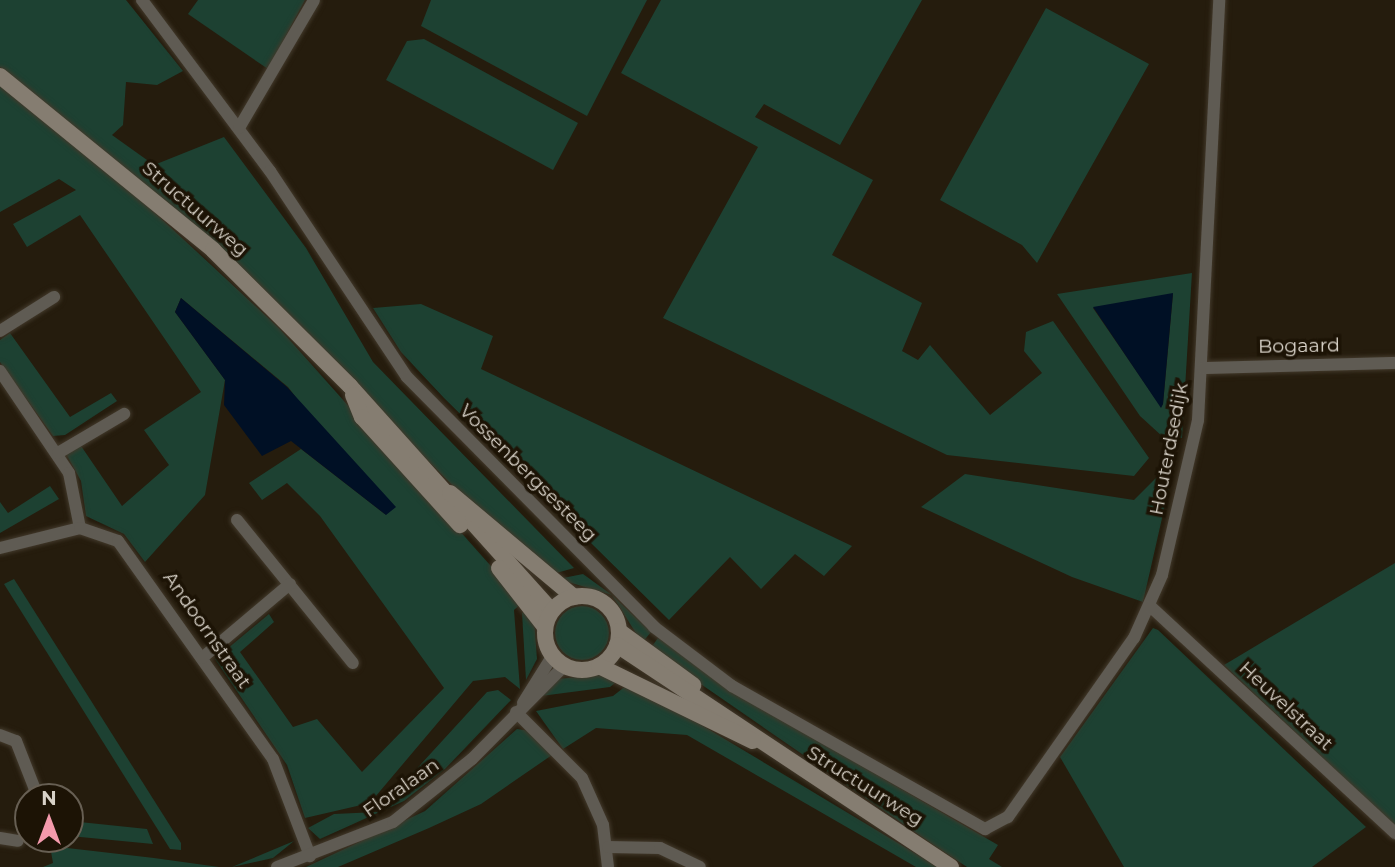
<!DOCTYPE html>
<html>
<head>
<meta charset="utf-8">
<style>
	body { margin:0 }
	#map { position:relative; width:1395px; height:867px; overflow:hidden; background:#251c0d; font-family:Montserrat,sans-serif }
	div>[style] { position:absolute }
	.green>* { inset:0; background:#1d4132 }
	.round { border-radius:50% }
	.water>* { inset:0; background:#001025 }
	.roads { filter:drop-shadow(0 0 2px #42392b) drop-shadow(0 0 2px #42392b) }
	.street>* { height:12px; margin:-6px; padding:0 6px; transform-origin:6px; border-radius:6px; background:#5f5b53 }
	.secondary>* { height:16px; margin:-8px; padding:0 8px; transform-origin:8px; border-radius:8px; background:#857d71 }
	.secondary>.ring { margin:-8px; padding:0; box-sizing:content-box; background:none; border:16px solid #857d71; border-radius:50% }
	span { translate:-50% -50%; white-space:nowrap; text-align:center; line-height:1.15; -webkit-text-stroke:7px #1c1305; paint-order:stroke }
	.street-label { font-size:19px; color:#d8d2c8 }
	.north { position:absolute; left:14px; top:783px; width:70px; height:70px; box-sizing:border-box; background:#1c1305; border:2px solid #675f53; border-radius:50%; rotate:0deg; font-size:19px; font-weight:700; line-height:28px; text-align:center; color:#d8d2c8 }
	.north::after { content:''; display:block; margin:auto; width:24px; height:32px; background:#f39aac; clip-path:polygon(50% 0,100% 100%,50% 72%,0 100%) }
</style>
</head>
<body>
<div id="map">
	<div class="green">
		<i style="clip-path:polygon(0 0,126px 0,183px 71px,157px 85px,126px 82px,123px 125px,112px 135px,154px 165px,224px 137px,306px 248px,373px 362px,574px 568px,553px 574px,457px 490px,192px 223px,0 67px)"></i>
		<i style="clip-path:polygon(198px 0,305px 0,268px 69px,188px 14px)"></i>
		<i style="clip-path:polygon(431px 0,647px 0,587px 116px,421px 26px)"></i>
		<i style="clip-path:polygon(661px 0,922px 0,840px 145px,764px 104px,755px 117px,873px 180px,832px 255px,922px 303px,902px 351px,918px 360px,930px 345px,990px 415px,1042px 373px,1024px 351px,1026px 332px,1053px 321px,1149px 458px,1134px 476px,947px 455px,663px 318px,758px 147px,621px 73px)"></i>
		<i style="clip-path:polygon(1046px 8px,1149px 64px,1037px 263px,1022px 245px,940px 200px)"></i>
		<i style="clip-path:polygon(424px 39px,578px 123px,553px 170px,386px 80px,407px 41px)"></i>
		<i style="clip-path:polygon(0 84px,126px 186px,279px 328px,523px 602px,514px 610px,520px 689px,505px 677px,473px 681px,370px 803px,305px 818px,287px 765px,215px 659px,269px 614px,274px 622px,240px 652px,293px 727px,317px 719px,362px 772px,444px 688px,320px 516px,287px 483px,262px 500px,249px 483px,301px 449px,386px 515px,288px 387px,181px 298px,175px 312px,225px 380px,205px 495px,145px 562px,124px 534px,86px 516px,81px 481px,65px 452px,79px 443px,122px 506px,169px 465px,144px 430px,201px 392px,80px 215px,27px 247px,13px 224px,76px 190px,59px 179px,0 212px)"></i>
		<i style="clip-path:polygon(evenodd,1192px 273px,1182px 438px,1163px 437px,1140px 416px,1057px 294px,1192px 273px,1173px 294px,1163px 404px,1161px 407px,1093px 308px,1173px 294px)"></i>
		<i style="clip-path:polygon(421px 304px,493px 336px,481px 369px,852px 546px,824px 576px,795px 554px,761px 589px,730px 557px,669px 620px,444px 398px,401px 352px,373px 308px)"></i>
		<i style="clip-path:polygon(10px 333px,70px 417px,111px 393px,117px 401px,65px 435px,53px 436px,0 362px,0 340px)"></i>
		<i style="clip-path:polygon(965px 474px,1134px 500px,1160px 474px,1170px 483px,1143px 602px,1072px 577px,921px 507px)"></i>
		<i style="clip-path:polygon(50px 486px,59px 499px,0 533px,0 502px,8px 513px)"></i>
		<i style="clip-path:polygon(1395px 563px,1395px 826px,1224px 665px)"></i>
		<i style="clip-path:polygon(583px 574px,612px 595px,651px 632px,642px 643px,612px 595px,558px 579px)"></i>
		<i style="clip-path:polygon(14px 579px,181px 843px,181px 850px,170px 849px,4px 584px)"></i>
		<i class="round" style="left:555px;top:606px;width:54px;height:54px"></i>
		<i style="clip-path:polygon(527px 609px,534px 618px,537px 659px,526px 680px,522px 613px)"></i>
		<i style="clip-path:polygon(1153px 628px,1158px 630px,1366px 827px,1312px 867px,1124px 867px,1060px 757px)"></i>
		<i style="clip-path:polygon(658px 638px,749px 701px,998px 845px,989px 859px,1002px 867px,967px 867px,938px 848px,650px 649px)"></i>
		<i style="clip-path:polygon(600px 675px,620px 679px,610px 687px,541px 696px,557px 679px)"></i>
		<i style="clip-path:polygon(627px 685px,678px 711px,938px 867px,916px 867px,687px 735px,596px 728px,563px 749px,536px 711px,613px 696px)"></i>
		<i style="clip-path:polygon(498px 690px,511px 700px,445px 769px,404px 801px,320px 839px,308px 828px,334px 814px,377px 812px,487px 692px)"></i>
		<i style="clip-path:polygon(517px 729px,530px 731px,552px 755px,481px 804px,429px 828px,338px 867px,306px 867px,425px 811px)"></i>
		<i style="clip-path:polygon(70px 821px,147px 829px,153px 844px,70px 836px)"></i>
		<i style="clip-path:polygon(294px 841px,273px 858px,232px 867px)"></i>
		<i style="clip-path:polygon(50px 846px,154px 858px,219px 867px,43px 867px,53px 863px)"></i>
	</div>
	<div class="water">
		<i style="clip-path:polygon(1173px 293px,1163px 404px,1161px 408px,1093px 307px)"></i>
		<i style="clip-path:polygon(181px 298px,287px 387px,396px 507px,386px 515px,291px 441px,262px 456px,224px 405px,225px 380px,175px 312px)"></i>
	</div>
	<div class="roads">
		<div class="street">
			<i style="left:142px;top:0;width:214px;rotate:53.2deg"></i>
			<i style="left:270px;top:171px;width:247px;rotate:56.4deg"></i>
			<i style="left:407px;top:377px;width:351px;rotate:45.3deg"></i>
			<i style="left:654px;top:627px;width:98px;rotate:37.1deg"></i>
			<i style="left:732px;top:686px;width:291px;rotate:29.5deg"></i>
			<i style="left:985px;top:829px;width:26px;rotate:-28deg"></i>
			<i style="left:1008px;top:817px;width:219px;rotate:-54.9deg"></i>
			<i style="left:1134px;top:638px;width:69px;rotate:-66deg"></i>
			<i style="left:1162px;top:575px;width:159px;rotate:-76.9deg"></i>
			<i style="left:1198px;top:420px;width:421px;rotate:-87.1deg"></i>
			<i style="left:239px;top:128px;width:148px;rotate:-59.6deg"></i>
			<i style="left:0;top:331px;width:64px;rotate:-32.2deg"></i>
			<i style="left:1203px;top:368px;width:192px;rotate:-1.5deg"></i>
			<i style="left:0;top:371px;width:123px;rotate:55.9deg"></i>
			<i style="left:69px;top:473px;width:56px;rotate:78.7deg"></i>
			<i style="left:58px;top:453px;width:77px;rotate:-30.6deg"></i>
			<i style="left:237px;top:520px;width:184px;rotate:51deg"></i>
			<i style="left:0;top:548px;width:82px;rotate:-14deg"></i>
			<i style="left:80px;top:528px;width:40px;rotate:18.9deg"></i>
			<i style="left:118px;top:541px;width:267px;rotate:54.6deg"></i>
			<i style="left:273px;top:759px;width:104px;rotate:69.1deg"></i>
			<i style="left:1151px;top:607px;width:333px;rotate:42.8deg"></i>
			<i style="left:202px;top:658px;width:115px;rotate:-40.1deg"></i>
			<i style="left:523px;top:703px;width:57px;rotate:-58deg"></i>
			<i style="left:516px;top:712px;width:93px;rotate:45deg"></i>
			<i style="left:582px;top:778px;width:51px;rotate:65.9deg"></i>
			<i style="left:603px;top:825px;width:42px;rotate:83.2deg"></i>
			<i style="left:0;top:735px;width:17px;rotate:21deg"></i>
			<i style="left:16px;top:741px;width:60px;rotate:68.6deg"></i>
			<i style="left:0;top:838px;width:18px;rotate:9deg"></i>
			<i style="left:608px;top:847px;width:52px;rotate:1.1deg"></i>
			<i style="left:660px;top:848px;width:44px;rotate:25.4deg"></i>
			<i style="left:277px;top:867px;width:124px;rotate:-21.2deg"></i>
			<i style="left:393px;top:822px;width:101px;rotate:-38.6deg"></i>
			<i style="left:472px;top:759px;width:132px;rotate:-45.3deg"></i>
		</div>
		<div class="secondary">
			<i style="left:0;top:76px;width:275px;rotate:39.2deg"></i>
			<i style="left:213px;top:250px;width:193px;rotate:44.8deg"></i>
			<i style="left:350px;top:386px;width:302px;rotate:48.1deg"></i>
			<i style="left:353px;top:395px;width:24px;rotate:68deg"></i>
			<i style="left:362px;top:417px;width:146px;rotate:47.8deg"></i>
			<i style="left:450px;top:493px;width:162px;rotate:40deg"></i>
			<i style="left:499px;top:568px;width:75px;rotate:52.1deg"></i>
			<i class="ring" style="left:545px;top:596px;width:58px;height:58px"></i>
			<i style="left:619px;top:631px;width:92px;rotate:36.1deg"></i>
			<i style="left:617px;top:645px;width:401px;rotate:33.6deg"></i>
			<i style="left:599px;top:666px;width:171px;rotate:26deg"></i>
		</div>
	</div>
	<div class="street-label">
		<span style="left:195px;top:209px;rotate:41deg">Structuurweg</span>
		<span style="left:1299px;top:346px;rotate:-1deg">Bogaard</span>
		<span style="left:1169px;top:449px;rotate:-79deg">Houterdsedijk</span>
		<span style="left:528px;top:473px;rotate:45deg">Vossenbergsesteeg</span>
		<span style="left:207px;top:630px;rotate:55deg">Andoornstraat</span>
		<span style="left:1286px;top:706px;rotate:43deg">Heuvelstraat</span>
		<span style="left:865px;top:786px;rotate:32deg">Structuurweg</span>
		<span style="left:401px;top:788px;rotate:-35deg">Floralaan</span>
	</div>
	<div class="north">N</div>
</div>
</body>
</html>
